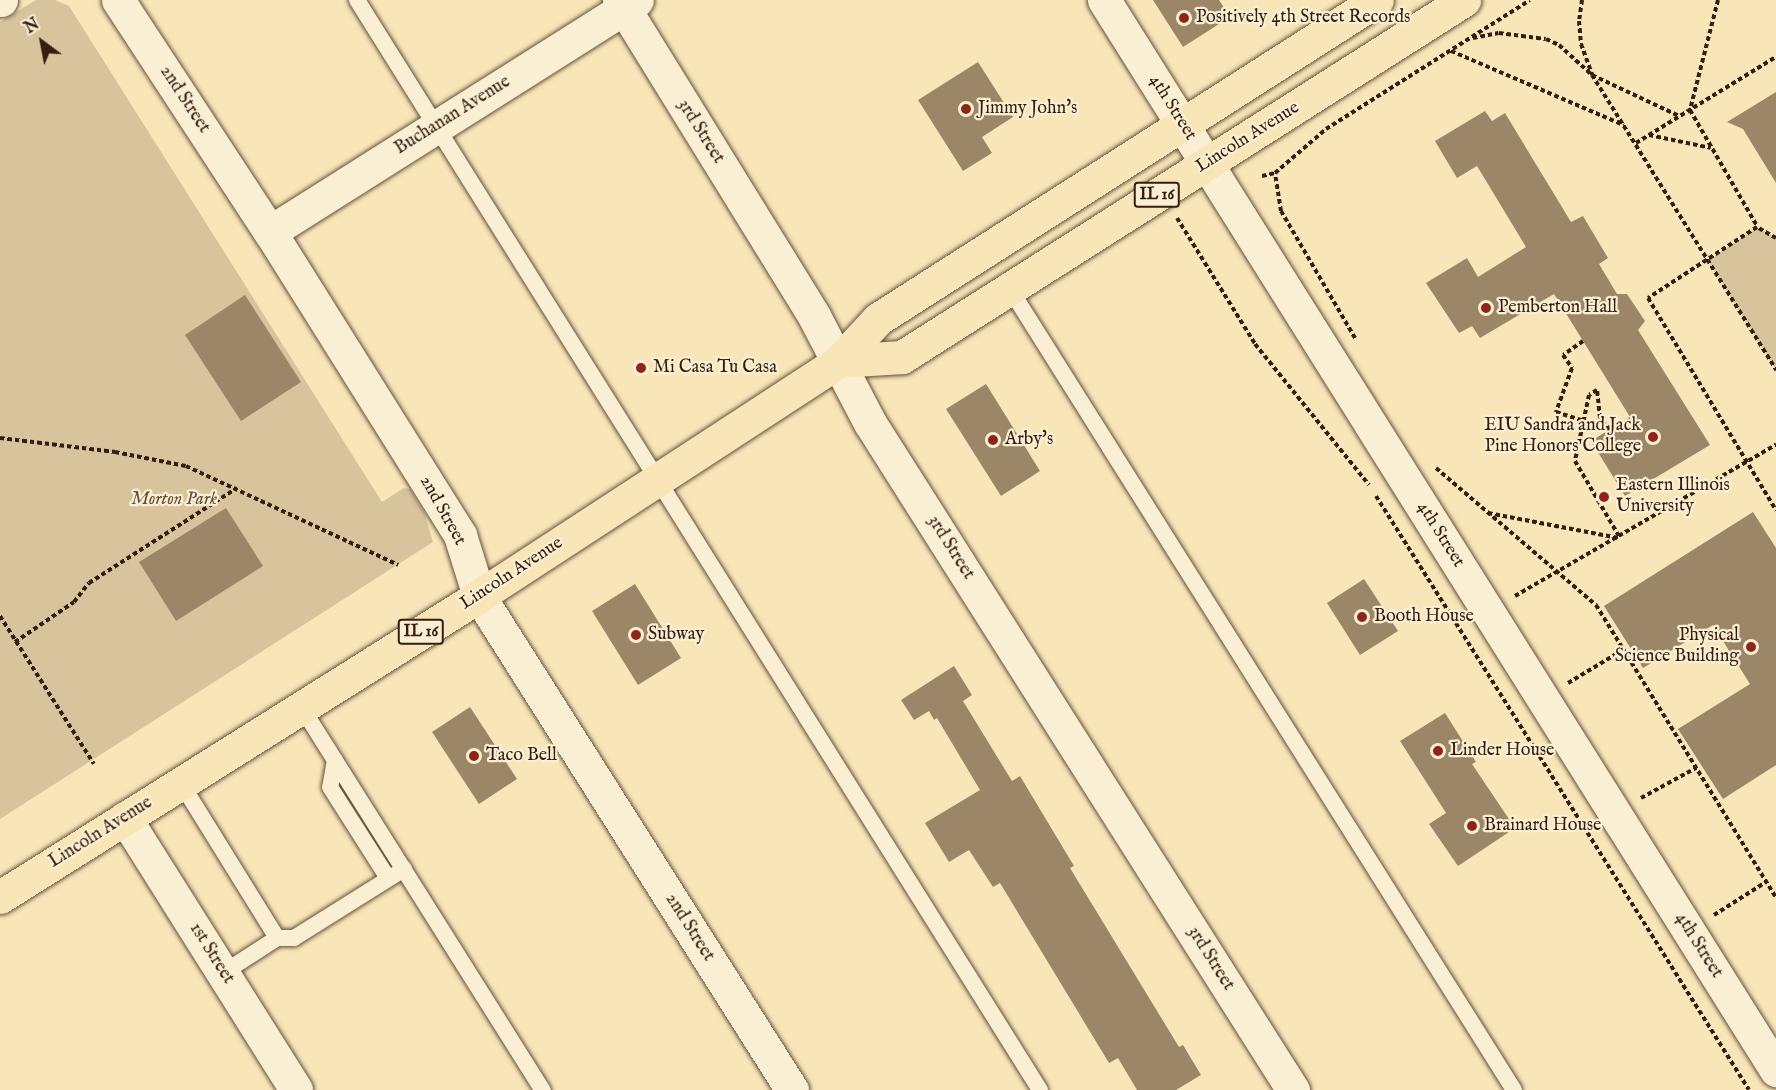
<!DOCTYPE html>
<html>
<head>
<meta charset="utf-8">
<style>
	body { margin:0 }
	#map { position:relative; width:1776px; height:1090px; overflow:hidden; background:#f8e6b9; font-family:"IM FELL English",serif }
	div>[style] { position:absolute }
	.green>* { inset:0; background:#d7c49c }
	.building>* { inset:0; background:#9b8668 }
	.path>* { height:4px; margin-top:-2px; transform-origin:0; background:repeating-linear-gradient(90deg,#371d11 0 4.5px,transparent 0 7.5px) }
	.roads { filter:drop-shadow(0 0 2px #674f3b) drop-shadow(0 0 2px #674f3b) }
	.lane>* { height:16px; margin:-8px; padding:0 8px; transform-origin:8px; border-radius:8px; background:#faefd2 }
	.street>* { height:33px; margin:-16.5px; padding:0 16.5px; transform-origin:16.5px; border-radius:16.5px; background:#faefd2 }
	.secondary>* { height:33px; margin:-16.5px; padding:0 16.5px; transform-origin:16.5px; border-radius:16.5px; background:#faefd2 }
	.primary>* { height:33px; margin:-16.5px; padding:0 16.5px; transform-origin:16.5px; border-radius:16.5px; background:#f8e6b9 }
	.dots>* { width:16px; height:16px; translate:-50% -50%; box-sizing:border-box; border:3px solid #faefd2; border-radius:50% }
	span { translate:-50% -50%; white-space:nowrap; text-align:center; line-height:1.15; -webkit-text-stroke:4.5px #faefd2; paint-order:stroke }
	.shield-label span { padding:2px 4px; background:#faefd2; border:2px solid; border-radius:4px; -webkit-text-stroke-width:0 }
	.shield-label { font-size:16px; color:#371d11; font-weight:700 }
	.poi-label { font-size:18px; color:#371d11 }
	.left { translate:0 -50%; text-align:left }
	.right { translate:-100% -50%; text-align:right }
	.street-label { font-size:18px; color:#371d11 }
	.park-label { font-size:18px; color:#674f3b; font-style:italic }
	.north { position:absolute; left:12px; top:12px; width:60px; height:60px; -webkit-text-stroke:4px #faefd2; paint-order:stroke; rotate:328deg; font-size:16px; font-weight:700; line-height:24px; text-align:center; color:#371d11 }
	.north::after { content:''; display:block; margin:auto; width:21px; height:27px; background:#371d11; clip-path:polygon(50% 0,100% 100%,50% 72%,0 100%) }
</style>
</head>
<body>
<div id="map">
	<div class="green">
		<i style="clip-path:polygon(36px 0,55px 0,69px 6px,382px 502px,404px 488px,410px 489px,424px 512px,433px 542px,0 819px,0 22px)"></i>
		<i style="clip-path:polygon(1757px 227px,1776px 238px,1776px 370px,1708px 261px)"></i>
	</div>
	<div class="building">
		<i style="clip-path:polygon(1153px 0,1219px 0,1230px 17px,1183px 47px)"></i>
		<i style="clip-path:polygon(978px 62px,1013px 117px,982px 137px,992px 153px,963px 171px,918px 100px)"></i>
		<i style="clip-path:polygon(1776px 92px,1776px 183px,1743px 129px,1727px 122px)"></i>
		<i style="clip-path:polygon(1485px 111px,1492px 121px,1505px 113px,1571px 222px,1583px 216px,1608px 258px,1599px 264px,1617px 294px,1627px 294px,1645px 321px,1638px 330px,1710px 445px,1625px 496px,1591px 441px,1630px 417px,1554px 294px,1480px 338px,1472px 326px,1459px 333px,1426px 283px,1467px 258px,1478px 277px,1526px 247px,1477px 166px,1457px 178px,1435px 141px)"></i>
		<i style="clip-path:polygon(245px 295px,301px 382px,241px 421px,185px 335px)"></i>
		<i style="clip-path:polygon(986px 384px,1040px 471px,1001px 496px,946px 409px)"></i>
		<i style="clip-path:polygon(226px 508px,263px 566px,176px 621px,139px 562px)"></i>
		<i style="clip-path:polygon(1753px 512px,1776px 548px,1776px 765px,1723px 799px,1678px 729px,1750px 684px,1713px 625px,1643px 668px,1604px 606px)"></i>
		<i style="clip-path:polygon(1364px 579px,1398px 631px,1360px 655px,1327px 603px)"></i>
		<i style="clip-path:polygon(635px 584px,681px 658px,638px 685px,592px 611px)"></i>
		<i style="clip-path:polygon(954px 666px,972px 695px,963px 701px,1012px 781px,1020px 776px,1074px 866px,1070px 868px,1179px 1047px,1183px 1045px,1201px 1075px,1176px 1090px,1137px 1090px,1118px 1058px,1109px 1063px,1000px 883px,993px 887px,969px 850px,949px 862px,925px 823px,980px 790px,937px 718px,934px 720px,929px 711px,914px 720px,901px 700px)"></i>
		<i style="clip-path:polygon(470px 707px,517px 779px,479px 804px,432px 732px)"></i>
		<i style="clip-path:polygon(1445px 713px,1476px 762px,1472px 764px,1515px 828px,1458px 866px,1429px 824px,1446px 813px,1400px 741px)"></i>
	</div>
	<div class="path">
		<i style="left:1582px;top:0;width:21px;rotate:98deg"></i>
		<i style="left:1579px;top:21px;width:23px;rotate:85deg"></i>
		<i style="left:1581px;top:44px;width:33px;rotate:70deg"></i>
		<i style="left:1592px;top:75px;width:348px;rotate:58deg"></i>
		<i style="left:1718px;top:0;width:114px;rotate:104.3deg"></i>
		<i style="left:1690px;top:110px;width:134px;rotate:60deg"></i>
		<i style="left:1473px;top:38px;width:26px;rotate:-11deg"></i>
		<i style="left:1499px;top:33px;width:47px;rotate:7.3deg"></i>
		<i style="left:1546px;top:39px;width:14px;rotate:25deg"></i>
		<i style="left:1559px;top:45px;width:45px;rotate:42.3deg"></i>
		<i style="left:1592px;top:75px;width:96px;rotate:25.2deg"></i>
		<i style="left:1451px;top:51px;width:188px;rotate:23.2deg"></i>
		<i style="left:1649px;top:135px;width:63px;rotate:11.8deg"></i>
		<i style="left:1636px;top:143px;width:164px;rotate:-31.6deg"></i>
		<i style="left:1262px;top:176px;width:13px;rotate:-13deg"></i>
		<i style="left:1177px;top:218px;width:148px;rotate:58.2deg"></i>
		<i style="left:1255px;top:344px;width:181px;rotate:51deg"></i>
		<i style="left:1776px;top:238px;width:22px;rotate:-150deg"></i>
		<i style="left:1757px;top:227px;width:130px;rotate:146.9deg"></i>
		<i style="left:1648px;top:298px;width:248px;rotate:58.9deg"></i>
		<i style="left:1355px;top:338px;width:147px;rotate:-120.2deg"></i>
		<i style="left:1281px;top:211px;width:38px;rotate:-99deg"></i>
		<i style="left:1275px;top:173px;width:67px;rotate:-40.8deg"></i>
		<i style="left:1326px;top:129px;width:241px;rotate:-32.3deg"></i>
		<i style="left:1583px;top:341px;width:24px;rotate:145deg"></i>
		<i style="left:1563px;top:355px;width:16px;rotate:55deg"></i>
		<i style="left:1572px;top:368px;width:47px;rotate:110deg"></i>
		<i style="left:1556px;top:412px;width:56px;rotate:17.8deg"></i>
		<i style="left:1610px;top:430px;width:16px;rotate:-130deg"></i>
		<i style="left:1600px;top:418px;width:28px;rotate:-96deg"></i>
		<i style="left:1597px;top:390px;width:9px;rotate:148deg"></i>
		<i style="left:1589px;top:395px;width:67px;rotate:102deg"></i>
		<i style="left:1575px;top:461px;width:89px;rotate:59.7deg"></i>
		<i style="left:0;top:438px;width:116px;rotate:6.9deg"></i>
		<i style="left:115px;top:452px;width:72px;rotate:11.2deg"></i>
		<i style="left:186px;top:466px;width:234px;rotate:25deg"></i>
		<i style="left:1436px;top:468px;width:211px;rotate:40.6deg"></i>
		<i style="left:1596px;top:605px;width:344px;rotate:58.4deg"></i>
		<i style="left:1376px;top:496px;width:701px;rotate:57.87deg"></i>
		<i style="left:1488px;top:513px;width:133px;rotate:10.8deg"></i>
		<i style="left:1515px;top:596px;width:302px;rotate:-30.1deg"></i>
		<i style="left:0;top:616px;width:175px;rotate:57.6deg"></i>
		<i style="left:15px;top:642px;width:71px;rotate:-34.1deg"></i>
		<i style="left:74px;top:602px;width:24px;rotate:-52deg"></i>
		<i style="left:89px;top:583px;width:176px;rotate:-32.7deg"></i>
		<i style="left:1568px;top:683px;width:64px;rotate:-31deg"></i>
		<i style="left:1641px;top:798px;width:63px;rotate:-28.6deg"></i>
		<i style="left:1714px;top:915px;width:62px;rotate:-32.4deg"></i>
	</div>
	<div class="roads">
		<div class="lane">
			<i style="left:357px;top:0;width:1286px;rotate:57.93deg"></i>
			<i style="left:1010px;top:289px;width:946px;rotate:57.82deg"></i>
			<i style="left:302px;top:708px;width:452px;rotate:57.8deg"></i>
			<i style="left:335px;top:760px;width:27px;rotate:100deg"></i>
			<i style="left:330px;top:787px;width:108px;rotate:57.5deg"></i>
			<i style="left:181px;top:783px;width:182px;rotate:58.2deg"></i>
			<i style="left:223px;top:973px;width:64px;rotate:-32.9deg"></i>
			<i style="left:277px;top:938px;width:17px"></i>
			<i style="left:294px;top:938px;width:130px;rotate:-32.1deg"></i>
		</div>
		<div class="street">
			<i style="left:0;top:0;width:1px"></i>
			<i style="left:118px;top:0;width:277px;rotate:56.8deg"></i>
			<i style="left:270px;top:232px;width:358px;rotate:57.9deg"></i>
			<i style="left:460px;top:535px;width:64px;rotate:72.7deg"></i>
			<i style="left:479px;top:596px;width:585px;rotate:57.64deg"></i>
			<i style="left:619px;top:0;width:371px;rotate:58.3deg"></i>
			<i style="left:814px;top:316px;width:121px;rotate:62.4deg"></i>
			<i style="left:870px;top:423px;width:790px;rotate:57.62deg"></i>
			<i style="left:270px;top:232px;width:434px;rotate:-32.3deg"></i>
			<i style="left:125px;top:818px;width:321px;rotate:57.8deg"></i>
		</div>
		<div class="secondary">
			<i style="left:1104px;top:0;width:1264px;rotate:57.87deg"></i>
		</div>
		<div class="primary">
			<i style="left:839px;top:361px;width:63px;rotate:-3.6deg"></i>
			<i style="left:902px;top:357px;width:666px;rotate:-32.42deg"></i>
			<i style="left:0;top:897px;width:566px;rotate:-32.14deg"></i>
			<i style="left:479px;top:596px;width:430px;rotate:-33.1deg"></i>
			<i style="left:839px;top:361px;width:57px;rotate:-47.1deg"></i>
			<i style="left:878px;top:319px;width:592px;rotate:-32.59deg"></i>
		</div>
	</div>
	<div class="dots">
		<i style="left:1184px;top:18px;background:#8f2418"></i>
		<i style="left:966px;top:109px;background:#8f2418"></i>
		<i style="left:1486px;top:308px;background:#8f2418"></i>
		<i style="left:641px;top:368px;background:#8f2418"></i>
		<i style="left:1653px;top:437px;background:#8f2418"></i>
		<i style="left:993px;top:440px;background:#8f2418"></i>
		<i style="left:1604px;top:497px;background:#8f2418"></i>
		<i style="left:1362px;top:617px;background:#8f2418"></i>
		<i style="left:636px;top:635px;background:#8f2418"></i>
		<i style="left:1751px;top:647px;background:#8f2418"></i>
		<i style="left:1438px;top:751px;background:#8f2418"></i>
		<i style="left:474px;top:756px;background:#8f2418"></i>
		<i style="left:1472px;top:826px;background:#8f2418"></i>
	</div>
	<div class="shield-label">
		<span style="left:1157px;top:195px">IL 16</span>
		<span style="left:421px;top:632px">IL 16</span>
	</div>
	<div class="poi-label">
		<span class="left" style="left:1196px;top:18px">Positively 4th Street Records</span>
		<span class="left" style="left:978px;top:109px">Jimmy John's</span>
		<span class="left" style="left:1498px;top:308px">Pemberton Hall</span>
		<span class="left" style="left:653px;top:368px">Mi Casa Tu Casa</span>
		<span class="right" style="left:1641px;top:437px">EIU Sandra and Jack<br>Pine Honors College</span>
		<span class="left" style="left:1005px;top:440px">Arby's</span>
		<span class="left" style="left:1616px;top:497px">Eastern Illinois<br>University</span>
		<span class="left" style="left:1374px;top:617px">Booth House</span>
		<span class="left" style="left:648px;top:635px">Subway</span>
		<span class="right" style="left:1739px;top:647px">Physical<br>Science Building</span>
		<span class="left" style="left:1450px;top:751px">Linder House</span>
		<span class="left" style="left:486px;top:756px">Taco Bell</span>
		<span class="left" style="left:1484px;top:826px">Brainard House</span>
	</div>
	<div class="street-label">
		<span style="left:184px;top:100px;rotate:57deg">2nd Street</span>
		<span style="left:1172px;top:108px;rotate:58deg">4th Street</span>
		<span style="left:453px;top:116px;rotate:-32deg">Buchanan Avenue</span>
		<span style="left:700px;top:132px;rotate:58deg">3rd Street</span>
		<span style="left:1248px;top:138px;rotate:-32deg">Lincoln Avenue</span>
		<span style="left:442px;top:511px;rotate:61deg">2nd Street</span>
		<span style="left:1440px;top:535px;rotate:58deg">4th Street</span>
		<span style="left:950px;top:548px;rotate:58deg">3rd Street</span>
		<span style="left:512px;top:574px;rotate:-33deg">Lincoln Avenue</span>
		<span style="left:101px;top:833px;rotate:-32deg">Lincoln Avenue</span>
		<span style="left:689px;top:928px;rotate:58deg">2nd Street</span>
		<span style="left:1698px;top:946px;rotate:58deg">4th Street</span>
		<span style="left:211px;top:954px;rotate:58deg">1st Street</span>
		<span style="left:1210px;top:959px;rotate:58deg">3rd Street</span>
	</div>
	<div class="park-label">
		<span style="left:174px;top:500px">Morton Park</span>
	</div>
	<div class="north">N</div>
</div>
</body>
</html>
